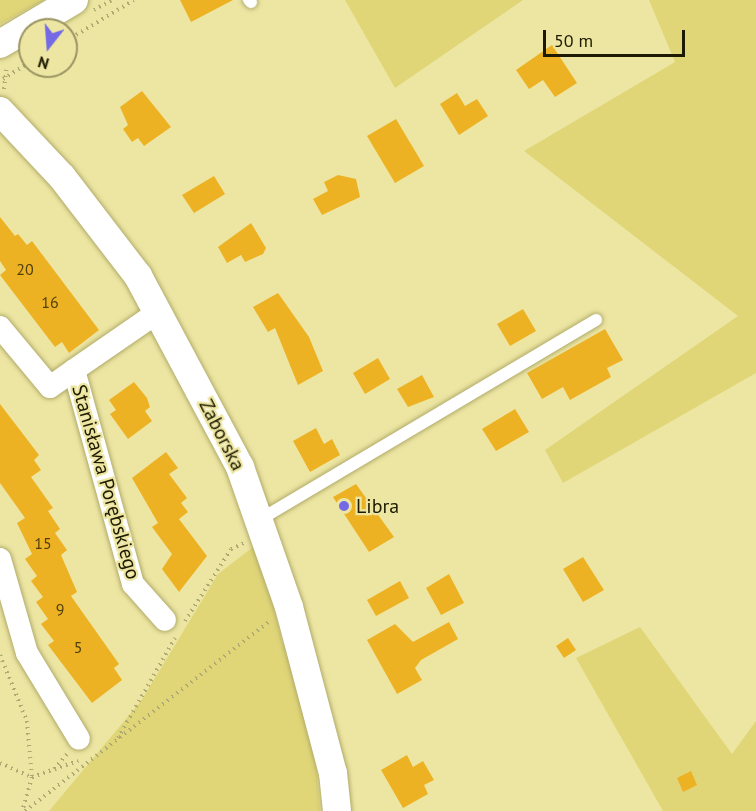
<!DOCTYPE html>
<html>
<head>
<meta charset="utf-8">
<style>
	body { margin:0 }
	#map { position:relative; width:756px; height:811px; overflow:hidden; background:#ede6a3; font-family:"PT Sans",sans-serif }
	div>[style] { position:absolute }
	.green>* { inset:0; background:#e0d678 }
	.building>* { inset:0; background:#edb224 }
	.path>* { height:4px; margin-top:-2px; transform-origin:0; background:repeating-linear-gradient(90deg,#aea872 0 1.5px,transparent 0 6px) }
	.roads { filter:drop-shadow(0 0 2px #b1ab6a) drop-shadow(0 0 2px #b1ab6a) }
	.service>* { height:12px; margin:-6px; padding:0 6px; transform-origin:6px; border-radius:6px; background:#fff }
	.minor>* { height:22px; margin:-11px; padding:0 11px; transform-origin:11px; border-radius:11px; background:#fff }
	.tertiary>* { height:28px; margin:-14px; padding:0 14px; transform-origin:14px; border-radius:14px; background:#fff }
	.dots>* { width:16px; height:16px; translate:-50% -50%; box-sizing:border-box; border:3px solid #ede6a3; border-radius:50% }
	span { translate:-50% -50%; white-space:nowrap; text-align:center; line-height:1.15; -webkit-text-stroke:4.5px #ede6a3; paint-order:stroke }
	.number-label { font-size:16px; color:#51400a }
	.number-label span { -webkit-text-stroke-width:0 }
	.street-label { font-size:20px; color:#1d1a01 }
	.poi-label { font-size:20px; color:#1d1a01 }
	.left { translate:0 -50%; text-align:left }
	.north { position:absolute; left:18px; top:18px; width:60px; height:60px; box-sizing:border-box; background:#ede6a3; border:2px solid #9a9462; border-radius:50%; rotate:197deg; font-size:16px; font-weight:700; line-height:24px; text-align:center; color:#1d1a01 }
	.north::after { content:''; display:block; margin:auto; width:21px; height:27px; background:#746ae5; clip-path:polygon(50% 0,100% 100%,50% 72%,0 100%) }
	.scale { position:absolute; left:543px; top:30px; width:142px; height:27px; box-sizing:border-box; border:3px solid #1d1a01; border-top:0; padding-left:8px; font-size:18px; line-height:21px; white-space:nowrap; color:#1d1a01; -webkit-text-stroke:4px #ede6a3; paint-order:stroke }
</style>
</head>
<body>
<div id="map">
	<div class="green">
		<i style="clip-path:polygon(0 0,44px 0,0 24px)"></i>
		<i style="clip-path:polygon(345px 0,523px 0,395px 88px)"></i>
		<i style="clip-path:polygon(649px 0,756px 0,756px 373px,563px 483px,545px 450px,738px 316px,524px 151px,675px 62px)"></i>
		<i style="clip-path:polygon(257px 544px,283px 645px,292px 646px,313px 729px,320px 811px,49px 811px,141px 701px,218px 574px)"></i>
		<i style="clip-path:polygon(640px 627px,732px 754px,756px 721px,756px 811px,663px 811px,576px 658px)"></i>
	</div>
	<div class="building">
		<i style="clip-path:polygon(180px 0,233px 0,191px 22px)"></i>
		<i style="clip-path:polygon(552px 45px,577px 83px,555px 97px,543px 80px,529px 89px,516px 70px)"></i>
		<i style="clip-path:polygon(142px 91px,171px 127px,144px 146px,138px 138px,132px 142px,123px 129px,128px 125px,120px 107px)"></i>
		<i style="clip-path:polygon(457px 93px,465px 106px,477px 99px,488px 116px,459px 135px,440px 104px)"></i>
		<i style="clip-path:polygon(396px 119px,424px 166px,395px 183px,367px 136px)"></i>
		<i style="clip-path:polygon(338px 175px,356px 179px,360px 197px,322px 215px,313px 199px,328px 191px,324px 182px)"></i>
		<i style="clip-path:polygon(214px 176px,225px 194px,194px 213px,182px 195px)"></i>
		<i style="clip-path:polygon(0 217px,15px 236px,18px 234px,27px 245px,32px 241px,99px 330px,69px 353px,62px 342px,55px 347px,0 275px,6px 270px,0 261px)"></i>
		<i style="clip-path:polygon(251px 223px,266px 248px,263px 254px,245px 262px,241px 255px,227px 263px,218px 247px)"></i>
		<i style="clip-path:polygon(278px 293px,309px 337px,323px 371px,298px 385px,275px 328px,268px 332px,253px 307px)"></i>
		<i style="clip-path:polygon(523px 309px,536px 331px,510px 346px,497px 324px)"></i>
		<i style="clip-path:polygon(605px 329px,623px 360px,607px 368px,611px 377px,570px 400px,563px 387px,542px 399px,527px 373px)"></i>
		<i style="clip-path:polygon(378px 358px,390px 379px,365px 394px,353px 373px)"></i>
		<i style="clip-path:polygon(422px 375px,434px 397px,408px 407px,397px 389px)"></i>
		<i style="clip-path:polygon(134px 382px,147px 398px,150px 407px,145px 411px,152px 421px,128px 439px,110px 414px,116px 410px,109px 400px)"></i>
		<i style="clip-path:polygon(0 404px,39px 455px,34px 460px,41px 470px,31px 477px,53px 508px,48px 511px,60px 529px,55px 533px,67px 550px,61px 555px,77px 592px,71px 596px,119px 664px,114px 668px,122px 680px,92px 703px,48px 645px,54px 641px,41px 624px,48px 619px,36px 602px,43px 597px,31px 581px,37px 576px,25px 559px,32px 554px,17px 523px,25px 518px,0 483px)"></i>
		<i style="clip-path:polygon(515px 409px,529px 432px,496px 451px,482px 429px)"></i>
		<i style="clip-path:polygon(316px 428px,324px 444px,332px 439px,340px 455px,310px 472px,293px 441px)"></i>
		<i style="clip-path:polygon(166px 452px,178px 468px,169px 474px,187px 498px,181px 503px,188px 512px,179px 519px,207px 556px,179px 592px,162px 569px,172px 554px,152px 527px,158px 523px,132px 478px)"></i>
		<i style="clip-path:polygon(356px 484px,394px 537px,369px 552px,333px 497px)"></i>
		<i style="clip-path:polygon(583px 557px,604px 590px,583px 602px,563px 569px)"></i>
		<i style="clip-path:polygon(449px 574px,464px 603px,441px 615px,426px 588px)"></i>
		<i style="clip-path:polygon(400px 581px,409px 598px,376px 616px,367px 600px)"></i>
		<i style="clip-path:polygon(449px 622px,458px 639px,421px 660px,415px 668px,422px 680px,397px 694px,367px 640px,395px 624px,413px 642px)"></i>
		<i style="clip-path:polygon(568px 638px,576px 650px,564px 658px,556px 646px)"></i>
		<i style="clip-path:polygon(407px 755px,413px 767px,423px 761px,434px 780px,424px 785px,428px 794px,403px 808px,381px 770px)"></i>
		<i style="clip-path:polygon(691px 771px,697px 785px,683px 792px,677px 778px)"></i>
	</div>
	<div class="path">
		<i style="left:94px;top:10px;width:21px;rotate:-29deg"></i>
		<i style="left:66px;top:41px;width:79px;rotate:-31.1deg"></i>
		<i style="left:3px;top:79px;width:32px;rotate:-32deg"></i>
		<i style="left:4px;top:89px;width:24px;rotate:-83deg"></i>
		<i style="left:185px;top:621px;width:85px;rotate:-57.4deg"></i>
		<i style="left:231px;top:549px;width:14px;rotate:-25deg"></i>
		<i style="left:0;top:655px;width:71px;rotate:67.8deg"></i>
		<i style="left:27px;top:721px;width:56px;rotate:84.9deg"></i>
		<i style="left:32px;top:777px;width:35px;rotate:106deg"></i>
		<i style="left:118px;top:738px;width:115px;rotate:-60.3deg"></i>
		<i style="left:0;top:763px;width:35px;rotate:24deg"></i>
		<i style="left:32px;top:777px;width:49px;rotate:-19.2deg"></i>
		<i style="left:54px;top:769px;width:20px;rotate:-49deg"></i>
		<i style="left:25px;top:811px;width:309px;rotate:-37.8deg"></i>
	</div>
	<div class="roads">
		<div class="service">
			<i style="left:249px;top:0;width:3px;rotate:45deg"></i>
			<i style="left:259px;top:520px;width:392px;rotate:-30.7deg"></i>
		</div>
		<div class="minor">
			<i style="left:0;top:327px;width:78px;rotate:50.2deg"></i>
			<i style="left:50px;top:387px;width:29px;rotate:-35deg"></i>
			<i style="left:74px;top:370px;width:222px;rotate:74.6deg"></i>
			<i style="left:133px;top:584px;width:48px;rotate:48.4deg"></i>
			<i style="left:74px;top:370px;width:102px;rotate:-34.6deg"></i>
			<i style="left:0;top:559px;width:98px;rotate:74deg"></i>
			<i style="left:27px;top:653px;width:100px;rotate:58.8deg"></i>
		</div>
		<div class="tertiary">
			<i style="left:0;top:44px;width:86px;rotate:-30.7deg"></i>
			<i style="left:0;top:111px;width:91px;rotate:46.8deg"></i>
			<i style="left:62px;top:177px;width:125px;rotate:52.5deg"></i>
			<i style="left:138px;top:276px;width:217px;rotate:61.9deg"></i>
			<i style="left:240px;top:467px;width:148px;rotate:70.7deg"></i>
			<i style="left:289px;top:607px;width:172px;rotate:75.2deg"></i>
			<i style="left:333px;top:773px;width:38px;rotate:84deg"></i>
		</div>
	</div>
	<div class="dots">
		<i style="left:344px;top:506px;background:#746ae5"></i>
	</div>
	<div class="number-label">
		<span style="left:25px;top:269px">20</span>
		<span style="left:50px;top:302px">16</span>
		<span style="left:43px;top:543px">15</span>
		<span style="left:60px;top:609px">9</span>
		<span style="left:78px;top:647px">5</span>
	</div>
	<div class="street-label">
		<span style="left:222px;top:435px;rotate:63deg">Zaborska</span>
		<span style="left:106px;top:482px;rotate:74deg">Stanisława Porębskiego</span>
	</div>
	<div class="poi-label">
		<span class="left" style="left:356px;top:506px">Libra</span>
	</div>
	<div class="north">N</div>
	<div class="scale">50 m</div>
</div>
</body>
</html>
